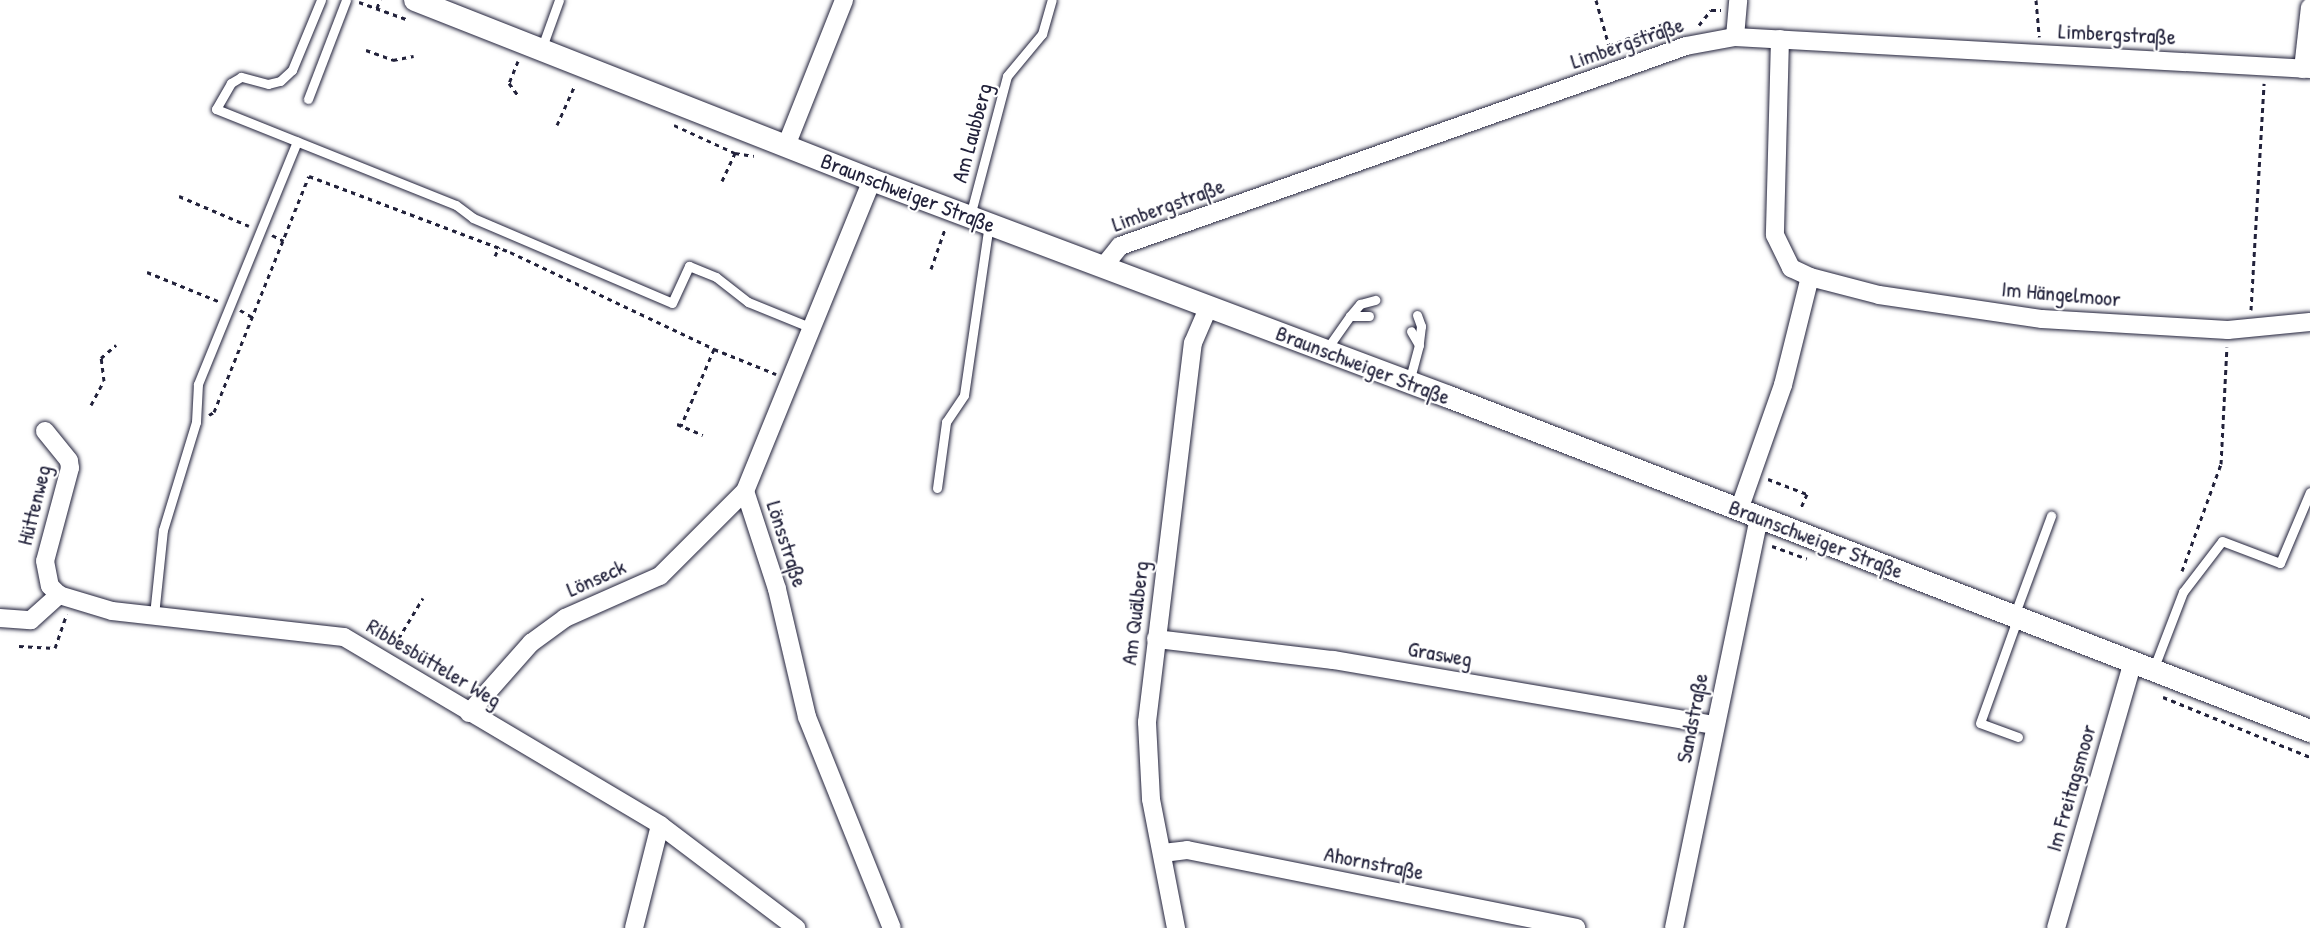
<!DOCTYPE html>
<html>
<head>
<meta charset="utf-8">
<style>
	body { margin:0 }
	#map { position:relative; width:2310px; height:928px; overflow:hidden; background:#fff; font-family:"Patrick Hand",sans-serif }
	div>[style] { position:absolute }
	.path>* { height:3px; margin-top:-1.5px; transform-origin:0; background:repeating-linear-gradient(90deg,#22223b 0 4.5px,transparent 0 9px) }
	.roads { filter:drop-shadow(0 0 2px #22223b) drop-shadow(0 0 2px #22223b) }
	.service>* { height:9px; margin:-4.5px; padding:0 4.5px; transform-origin:4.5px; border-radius:4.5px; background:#fff }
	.minor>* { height:18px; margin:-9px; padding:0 9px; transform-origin:9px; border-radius:9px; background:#fff }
	.tertiary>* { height:22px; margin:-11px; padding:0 11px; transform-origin:11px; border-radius:11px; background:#fff }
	span { translate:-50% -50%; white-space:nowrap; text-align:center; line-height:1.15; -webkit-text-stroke:4.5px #fff; paint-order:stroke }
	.street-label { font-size:22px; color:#22223b }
</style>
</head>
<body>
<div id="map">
	<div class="path">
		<i style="left:1596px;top:0;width:48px;rotate:74.2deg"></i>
		<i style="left:1609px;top:46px;width:10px;rotate:101deg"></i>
		<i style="left:2036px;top:0;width:37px;rotate:85deg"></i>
		<i style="left:359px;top:2px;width:50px;rotate:19.9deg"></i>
		<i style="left:377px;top:8px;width:9px;rotate:-69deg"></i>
		<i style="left:1699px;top:25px;width:19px;rotate:-51deg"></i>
		<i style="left:1711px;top:10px;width:10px"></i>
		<i style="left:1609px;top:46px;width:64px;rotate:-22.1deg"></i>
		<i style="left:1668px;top:22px;width:15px;rotate:23deg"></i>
		<i style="left:366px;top:50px;width:29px;rotate:20deg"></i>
		<i style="left:393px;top:60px;width:21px;rotate:-11deg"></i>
		<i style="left:518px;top:61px;width:24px;rotate:112deg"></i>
		<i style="left:509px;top:83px;width:17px;rotate:54deg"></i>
		<i style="left:557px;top:125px;width:44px;rotate:-65.8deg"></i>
		<i style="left:674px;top:125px;width:67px;rotate:24.7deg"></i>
		<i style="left:735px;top:153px;width:19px;rotate:9deg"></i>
		<i style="left:722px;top:181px;width:31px;rotate:-65deg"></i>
		<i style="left:179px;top:196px;width:76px;rotate:23.2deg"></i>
		<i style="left:272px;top:235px;width:13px;rotate:27deg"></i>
		<i style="left:495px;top:256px;width:10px;rotate:-66deg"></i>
		<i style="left:931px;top:269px;width:42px;rotate:-70.7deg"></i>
		<i style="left:147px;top:272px;width:77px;rotate:22.2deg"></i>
		<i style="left:240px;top:310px;width:14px;rotate:30deg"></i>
		<i style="left:2251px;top:310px;width:227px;rotate:-86.7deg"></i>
		<i style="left:714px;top:349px;width:67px;rotate:22deg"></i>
		<i style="left:91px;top:405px;width:27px;rotate:-62deg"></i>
		<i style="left:104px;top:381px;width:23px;rotate:-97deg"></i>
		<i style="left:101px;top:358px;width:20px;rotate:-41deg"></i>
		<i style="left:209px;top:415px;width:6px;rotate:-31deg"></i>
		<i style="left:214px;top:412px;width:254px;rotate:-68.1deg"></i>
		<i style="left:309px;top:176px;width:215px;rotate:20.7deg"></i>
		<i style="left:510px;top:252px;width:226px;rotate:25.4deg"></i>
		<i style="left:714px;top:349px;width:84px;rotate:113.2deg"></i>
		<i style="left:677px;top:424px;width:28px;rotate:23deg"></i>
		<i style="left:1768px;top:479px;width:42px;rotate:21deg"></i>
		<i style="left:1807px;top:494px;width:17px;rotate:114deg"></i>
		<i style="left:1772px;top:546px;width:37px;rotate:20deg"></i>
		<i style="left:2182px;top:571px;width:114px;rotate:-70deg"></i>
		<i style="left:2221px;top:464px;width:117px;rotate:-87.1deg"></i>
		<i style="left:19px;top:646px;width:36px;rotate:3deg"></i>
		<i style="left:55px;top:648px;width:36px;rotate:-71deg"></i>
		<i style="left:394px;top:646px;width:56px;rotate:-58.9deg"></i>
		<i style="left:2163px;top:697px;width:159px;rotate:22.2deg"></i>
	</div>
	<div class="roads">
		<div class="service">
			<i style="left:321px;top:0;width:76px;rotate:112.5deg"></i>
			<i style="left:292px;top:70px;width:16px;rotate:137deg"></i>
			<i style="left:280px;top:81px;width:12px;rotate:166deg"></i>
			<i style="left:268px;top:84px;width:28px;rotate:-165deg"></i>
			<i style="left:241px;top:77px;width:12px;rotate:149deg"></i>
			<i style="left:231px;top:83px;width:30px;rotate:120deg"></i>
			<i style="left:216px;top:109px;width:258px;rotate:21.8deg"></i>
			<i style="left:456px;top:205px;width:21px;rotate:37deg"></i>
			<i style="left:473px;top:218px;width:216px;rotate:23.1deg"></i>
			<i style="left:672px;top:303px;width:41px;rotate:-65.3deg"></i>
			<i style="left:689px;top:266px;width:29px;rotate:22deg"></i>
			<i style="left:716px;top:277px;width:41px;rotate:38deg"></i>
			<i style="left:748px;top:302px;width:69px;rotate:22.1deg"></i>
			<i style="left:541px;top:50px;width:53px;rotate:-70.2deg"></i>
			<i style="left:308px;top:99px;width:106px;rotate:-69deg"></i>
			<i style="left:970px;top:216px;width:145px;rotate:-75.2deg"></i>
			<i style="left:1007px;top:76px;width:55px;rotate:-50.2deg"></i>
			<i style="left:1042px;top:34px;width:35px;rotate:-74deg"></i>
			<i style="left:1417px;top:315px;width:12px;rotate:70deg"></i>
			<i style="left:1421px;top:326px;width:17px;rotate:97deg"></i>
			<i style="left:1350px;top:316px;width:16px;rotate:-50deg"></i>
			<i style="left:1360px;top:304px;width:16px;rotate:-15deg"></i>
			<i style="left:1326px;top:350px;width:42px;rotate:-54.8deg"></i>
			<i style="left:1350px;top:316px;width:19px"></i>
			<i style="left:1409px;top:382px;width:38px;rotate:-75deg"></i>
			<i style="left:1419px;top:345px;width:16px;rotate:-120deg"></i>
			<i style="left:937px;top:488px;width:67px;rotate:-82.2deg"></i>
			<i style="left:946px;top:422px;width:32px;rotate:-56deg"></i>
			<i style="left:964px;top:395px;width:173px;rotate:-81.7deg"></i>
			<i style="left:154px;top:615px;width:85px;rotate:-84deg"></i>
			<i style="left:163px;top:530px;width:113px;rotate:-73deg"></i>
			<i style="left:196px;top:422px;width:38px;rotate:-87deg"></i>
			<i style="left:198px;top:384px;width:262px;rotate:-67.8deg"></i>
			<i style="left:2014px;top:616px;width:107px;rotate:-69.7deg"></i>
			<i style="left:2153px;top:670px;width:84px;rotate:-69deg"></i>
			<i style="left:2183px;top:592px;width:64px;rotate:-52.6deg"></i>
			<i style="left:2222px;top:541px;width:62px;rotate:20.8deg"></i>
			<i style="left:2280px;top:563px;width:77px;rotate:-67.1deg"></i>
			<i style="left:2018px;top:737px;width:40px;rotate:-159.8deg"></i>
			<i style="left:1980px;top:723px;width:113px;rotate:-70.3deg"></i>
		</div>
		<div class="minor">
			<i style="left:1735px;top:37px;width:37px;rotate:-85deg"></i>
			<i style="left:1780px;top:39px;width:196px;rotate:91.5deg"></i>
			<i style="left:1775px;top:235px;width:37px;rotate:64deg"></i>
			<i style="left:1791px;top:268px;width:21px;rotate:25deg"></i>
			<i style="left:1810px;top:277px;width:71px;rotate:14.6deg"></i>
			<i style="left:1879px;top:295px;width:165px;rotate:8.4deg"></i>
			<i style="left:2042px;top:319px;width:186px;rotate:3.4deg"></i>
			<i style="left:2228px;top:330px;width:82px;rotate:-5.6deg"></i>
			<i style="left:2303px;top:69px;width:62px;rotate:-83.6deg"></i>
			<i style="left:786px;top:146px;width:157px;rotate:-68.3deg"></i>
			<i style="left:872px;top:180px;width:336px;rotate:112.2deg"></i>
			<i style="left:745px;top:491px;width:103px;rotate:71.9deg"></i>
			<i style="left:777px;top:589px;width:131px;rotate:76.8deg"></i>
			<i style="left:807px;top:717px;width:227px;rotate:68.1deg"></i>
			<i style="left:1103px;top:267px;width:27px;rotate:-51deg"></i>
			<i style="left:1120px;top:246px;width:600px;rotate:-19.46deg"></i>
			<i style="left:1686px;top:46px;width:50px;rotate:-10.4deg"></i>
			<i style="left:1735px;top:37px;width:576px;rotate:3.19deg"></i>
			<i style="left:45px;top:431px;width:38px;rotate:51deg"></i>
			<i style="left:69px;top:461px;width:7px;rotate:82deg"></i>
			<i style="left:70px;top:468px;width:96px;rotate:105deg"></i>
			<i style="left:45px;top:561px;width:25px;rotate:79deg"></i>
			<i style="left:50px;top:586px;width:13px;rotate:45deg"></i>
			<i style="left:59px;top:595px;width:55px;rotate:16.8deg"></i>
			<i style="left:112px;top:611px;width:233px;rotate:6.4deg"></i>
			<i style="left:344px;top:637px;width:368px;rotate:30.7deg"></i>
			<i style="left:660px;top:825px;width:171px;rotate:37.1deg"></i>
			<i style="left:1739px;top:510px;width:133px;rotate:-70.6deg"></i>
			<i style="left:1783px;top:385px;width:111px;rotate:-76deg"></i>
			<i style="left:0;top:618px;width:31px;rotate:4deg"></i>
			<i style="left:31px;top:620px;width:38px;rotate:-42deg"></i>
			<i style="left:1156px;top:639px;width:178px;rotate:6.8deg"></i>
			<i style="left:1333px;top:660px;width:387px;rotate:9.7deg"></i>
			<i style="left:469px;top:713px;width:94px;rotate:-48.5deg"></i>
			<i style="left:531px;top:643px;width:42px;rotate:-36.3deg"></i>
			<i style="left:565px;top:618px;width:104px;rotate:-23.9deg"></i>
			<i style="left:660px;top:576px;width:120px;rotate:-45deg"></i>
			<i style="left:1163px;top:853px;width:24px;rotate:-7deg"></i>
			<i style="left:1187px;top:850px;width:397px;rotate:11.3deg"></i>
			<i style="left:634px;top:928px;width:106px;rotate:-75.8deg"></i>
			<i style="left:1176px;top:928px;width:131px;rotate:-101deg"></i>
			<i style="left:1151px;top:799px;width:77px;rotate:-93deg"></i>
			<i style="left:1147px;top:722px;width:382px;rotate:-83.1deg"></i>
			<i style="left:1193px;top:343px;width:40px;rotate:-66.6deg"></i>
			<i style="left:1674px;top:928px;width:419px;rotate:-78.3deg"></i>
			<i style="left:2056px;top:928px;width:277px;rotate:-73.9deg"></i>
		</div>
		<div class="tertiary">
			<i style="left:415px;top:0;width:491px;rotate:21.5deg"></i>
			<i style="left:872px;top:180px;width:616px;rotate:20.61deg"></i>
			<i style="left:1449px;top:397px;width:924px;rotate:21.2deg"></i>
		</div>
	</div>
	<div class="street-label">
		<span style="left:2117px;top:34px;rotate:3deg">Limbergstraße</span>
		<span style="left:1627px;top:43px;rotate:-19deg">Limbergstraße</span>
		<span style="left:972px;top:133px;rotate:-75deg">Am Laubberg</span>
		<span style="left:908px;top:193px;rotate:21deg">Braunschweiger Straße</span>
		<span style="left:1168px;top:205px;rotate:-20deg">Limbergstraße</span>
		<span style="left:2061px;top:294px;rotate:5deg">Im Hängelmoor</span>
		<span style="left:1363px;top:365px;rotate:21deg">Braunschweiger Straße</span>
		<span style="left:34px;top:505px;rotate:-76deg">Hüttenweg</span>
		<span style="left:1816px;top:539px;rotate:21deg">Braunschweiger Straße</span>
		<span style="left:787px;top:544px;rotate:72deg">Lönsstraße</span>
		<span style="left:596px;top:578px;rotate:-24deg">Lönseck</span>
		<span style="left:1135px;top:613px;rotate:-83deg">Am Quälberg</span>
		<span style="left:1440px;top:654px;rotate:10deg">Grasweg</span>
		<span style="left:434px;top:663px;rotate:31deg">Ribbesbütteler Weg</span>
		<span style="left:1692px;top:718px;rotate:-79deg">Sandstraße</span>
		<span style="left:2071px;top:788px;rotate:-74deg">Im Freitagsmoor</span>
		<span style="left:1374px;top:863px;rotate:11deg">Ahornstraße</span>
	</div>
</div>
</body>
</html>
